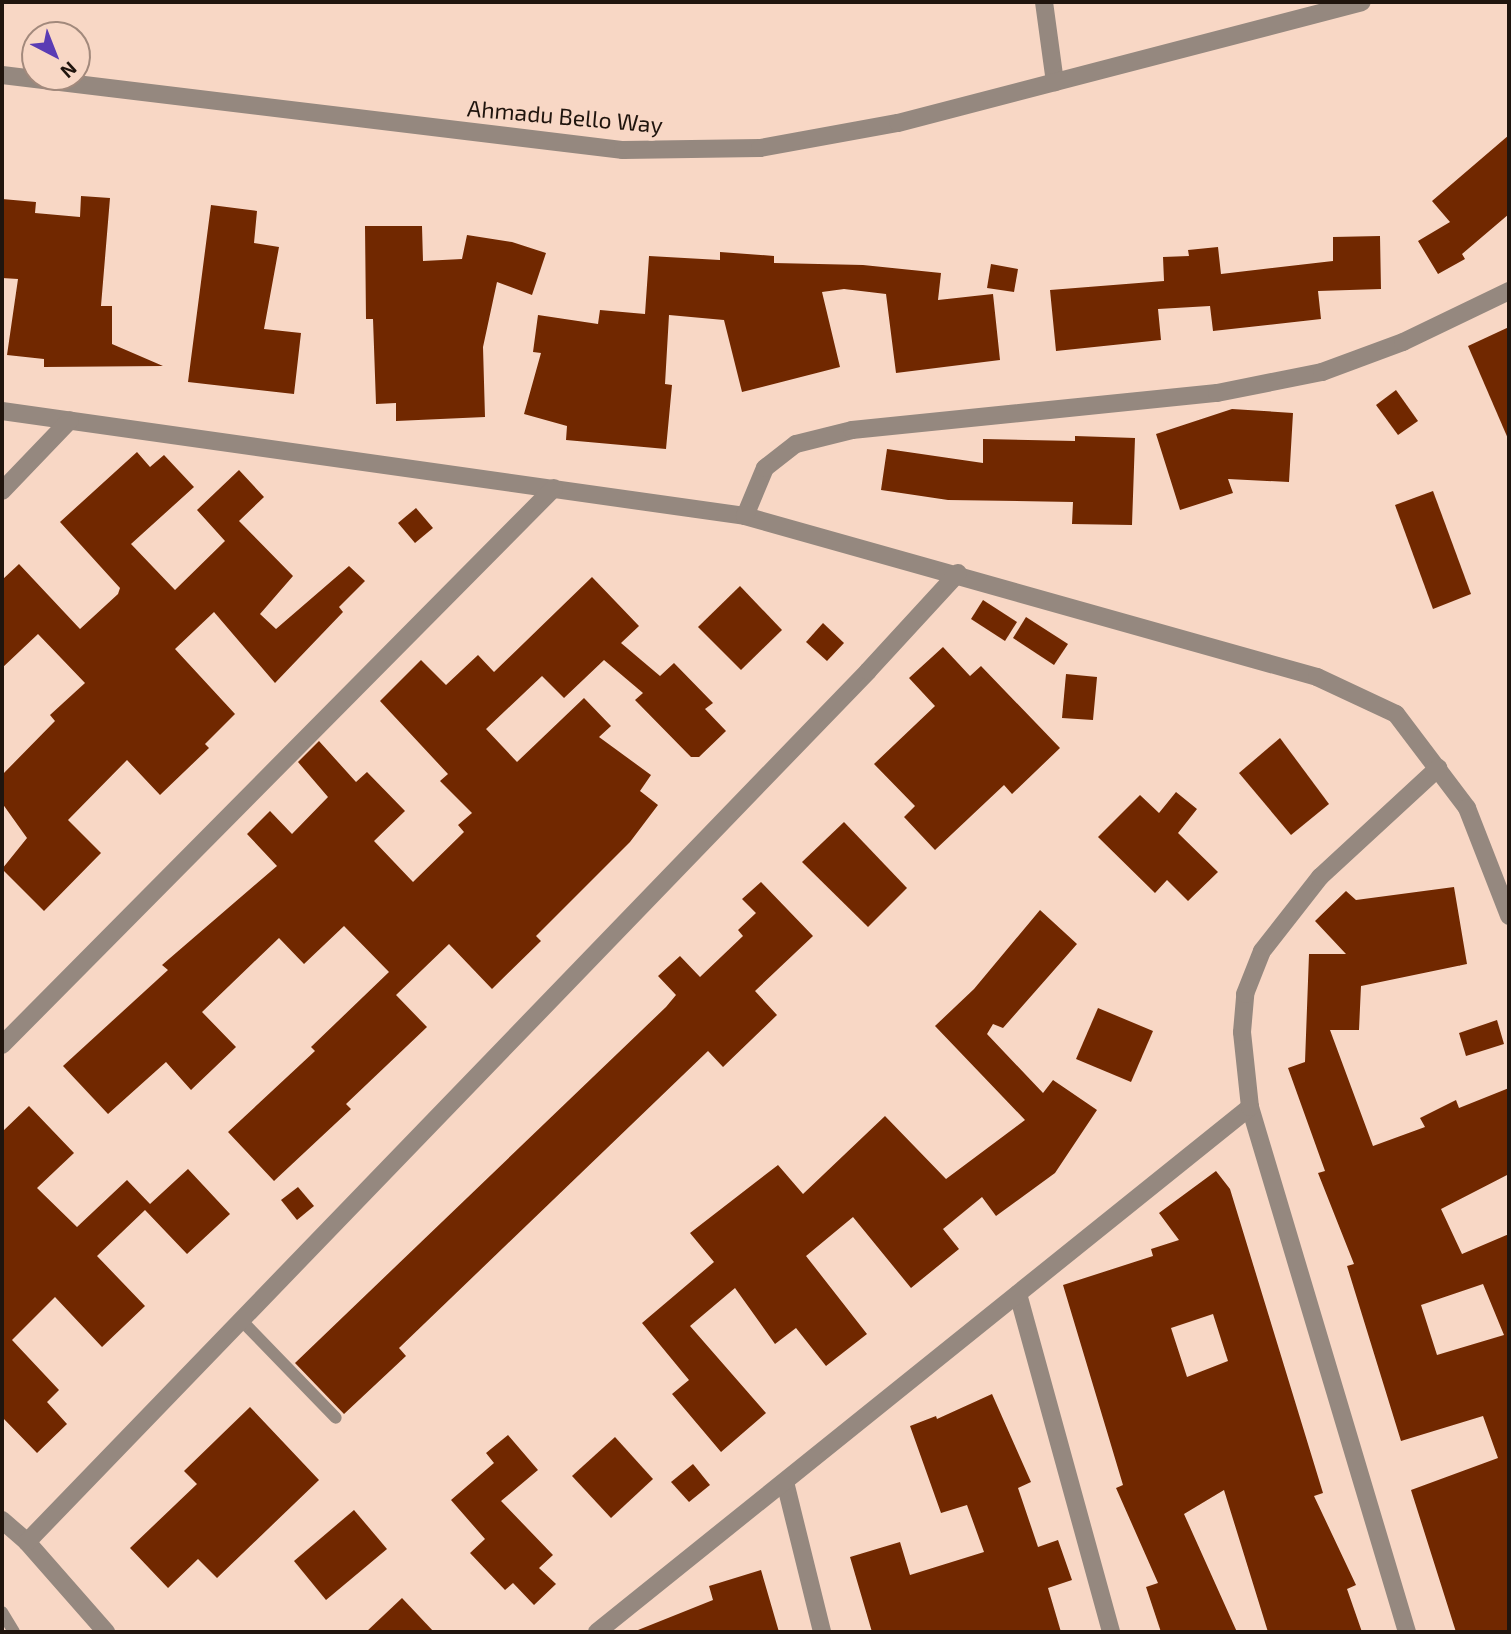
<!DOCTYPE html>
<html>
<head>
<meta charset="utf-8">
<style>
	body { margin:0 }
	#map { position:relative; width:1511px; height:1634px; overflow:hidden; background:#f8d7c5; font-family:"Exo 2",sans-serif }
	div>[style] { position:absolute }
	.building>* { inset:0; background:#712800 }
	.service>* { height:12px; margin:-6px; padding:0 6px; transform-origin:6px; border-radius:6px; background:#95887f }
	.minor>* { height:18px; margin:-9px; padding:0 9px; transform-origin:9px; border-radius:9px; background:#95887f }
	.tertiary>* { height:18px; margin:-9px; padding:0 9px; transform-origin:9px; border-radius:9px; background:#95887f }
	span { translate:-50% -50%; white-space:nowrap; text-align:center; line-height:1.15; -webkit-text-stroke:7px #f8d7c5; paint-order:stroke }
	.street-label { font-size:23px; color:#20150e }
	.frame { position:absolute; inset:0; border:4px solid #20150e; pointer-events:none }
	.north { position:absolute; left:21px; top:21px; width:70px; height:70px; box-sizing:border-box; background:#f8d7c5; border:2px solid #a2897c; border-radius:50%; rotate:138deg; font-size:19px; font-weight:700; line-height:28px; text-align:center; color:#20150e }
	.north::after { content:''; display:block; margin:auto; width:24px; height:32px; background:#5a3cb4; clip-path:polygon(50% 0,100% 100%,50% 72%,0 100%) }
</style>
</head>
<body>
<div id="map">
	<div class="building">
		<i style="clip-path:polygon(1509px 135px,1509px 214px,1462px 254px,1465px 259px,1438px 274px,1418px 241px,1450px 222px,1432px 201px)"></i>
		<i style="clip-path:polygon(81px 196px,110px 198px,101px 306px,112px 306px,112px 344px,163px 366px,44px 367px,44px 359px,7px 355px,18px 279px,2px 278px,2px 199px,36px 202px,35px 213px,80px 217px)"></i>
		<i style="clip-path:polygon(211px 205px,257px 211px,254px 243px,279px 247px,264px 329px,301px 333px,294px 394px,188px 382px)"></i>
		<i style="clip-path:polygon(365px 226px,422px 226px,423px 261px,462px 259px,467px 235px,512px 242px,546px 253px,532px 295px,497px 282px,483px 347px,485px 417px,396px 421px,396px 403px,376px 404px,373px 319px,366px 319px)"></i>
		<i style="clip-path:polygon(1380px 236px,1381px 289px,1318px 291px,1321px 319px,1213px 331px,1210px 306px,1158px 309px,1161px 340px,1056px 351px,1050px 290px,1164px 281px,1163px 257px,1189px 256px,1188px 250px,1218px 247px,1221px 274px,1333px 261px,1333px 237px)"></i>
		<i style="clip-path:polygon(720px 252px,774px 256px,774px 263px,863px 265px,941px 273px,938px 300px,993px 294px,1000px 360px,896px 373px,886px 294px,844px 289px,822px 292px,840px 367px,742px 392px,724px 320px,669px 315px,665px 384px,672px 385px,666px 449px,566px 440px,567px 426px,524px 414px,541px 353px,533px 352px,538px 315px,598px 324px,600px 310px,645px 314px,649px 256px,720px 260px)"></i>
		<i style="clip-path:polygon(991px 264px,1018px 269px,1014px 292px,987px 288px)"></i>
		<i style="clip-path:polygon(1509px 327px,1509px 441px,1468px 346px)"></i>
		<i style="clip-path:polygon(1396px 390px,1418px 421px,1398px 435px,1376px 405px)"></i>
		<i style="clip-path:polygon(1232px 409px,1293px 413px,1289px 482px,1228px 479px,1233px 493px,1180px 510px,1156px 434px)"></i>
		<i style="clip-path:polygon(1075px 436px,1135px 438px,1132px 525px,1072px 524px,1073px 502px,948px 500px,881px 490px,887px 449px,983px 463px,983px 439px,1075px 441px)"></i>
		<i style="clip-path:polygon(137px 452px,150px 467px,164px 455px,194px 487px,131px 544px,175px 590px,225px 541px,197px 510px,239px 470px,264px 497px,239px 521px,293px 576px,260px 614px,276px 629px,349px 566px,365px 581px,339px 607px,343px 612px,275px 683px,214px 612px,175px 649px,235px 714px,205px 744px,209px 748px,160px 795px,127px 760px,68px 820px,101px 853px,44px 911px,2px 869px,27px 838px,2px 803px,2px 775px,55px 721px,50px 715px,85px 683px,38px 634px,2px 668px,2px 580px,19px 564px,80px 629px,118px 594px,120px 588px,60px 522px)"></i>
		<i style="clip-path:polygon(1433px 491px,1471px 594px,1433px 609px,1395px 505px)"></i>
		<i style="clip-path:polygon(416px 508px,433px 528px,415px 543px,398px 523px)"></i>
		<i style="clip-path:polygon(592px 577px,639px 626px,621px 643px,660px 676px,674px 663px,713px 703px,705px 709px,726px 731px,699px 757px,691px 757px,635px 700px,643px 693px,604px 660px,564px 698px,542px 676px,486px 729px,517px 762px,584px 698px,611px 726px,599px 737px,651px 775px,640px 791px,658px 805px,630px 842px,536px 936px,541px 941px,492px 989px,449px 944px,396px 995px,427px 1027px,346px 1104px,351px 1109px,274px 1181px,228px 1132px,315px 1051px,311px 1047px,389px 972px,344px 926px,304px 964px,279px 938px,202px 1012px,236px 1047px,191px 1090px,166px 1062px,108px 1114px,63px 1066px,168px 970px,162px 965px,277px 866px,247px 834px,270px 811px,292px 834px,328px 797px,298px 762px,319px 741px,356px 782px,367px 772px,405px 811px,374px 841px,413px 882px,464px 832px,458px 825px,472px 813px,440px 781px,448px 774px,380px 701px,421px 660px,446px 685px,478px 655px,494px 672px)"></i>
		<i style="clip-path:polygon(740px 586px,782px 630px,741px 670px,698px 627px)"></i>
		<i style="clip-path:polygon(983px 600px,1017px 622px,1005px 641px,971px 619px)"></i>
		<i style="clip-path:polygon(1026px 617px,1068px 644px,1054px 665px,1013px 638px)"></i>
		<i style="clip-path:polygon(823px 623px,844px 643px,827px 661px,806px 642px)"></i>
		<i style="clip-path:polygon(943px 647px,970px 676px,981px 666px,1060px 748px,1012px 794px,1004px 785px,935px 850px,904px 817px,915px 806px,874px 764px,935px 706px,909px 678px)"></i>
		<i style="clip-path:polygon(1066px 674px,1097px 677px,1093px 720px,1062px 718px)"></i>
		<i style="clip-path:polygon(1280px 738px,1329px 804px,1291px 835px,1239px 773px)"></i>
		<i style="clip-path:polygon(1176px 792px,1197px 809px,1178px 833px,1218px 872px,1188px 901px,1167px 880px,1155px 893px,1098px 837px,1140px 795px,1159px 813px)"></i>
		<i style="clip-path:polygon(844px 822px,907px 888px,868px 927px,802px 862px)"></i>
		<i style="clip-path:polygon(761px 882px,813px 936px,755px 991px,777px 1015px,723px 1067px,708px 1051px,399px 1348px,406px 1356px,344px 1414px,295px 1363px,666px 1007px,676px 995px,658px 976px,680px 956px,700px 977px,743px 936px,738px 930px,756px 913px,742px 899px)"></i>
		<i style="clip-path:polygon(evenodd,1454px 887px,1467px 964px,1361px 986px,1359px 1030px,1330px 1030px,1373px 1146px,1425px 1127px,1420px 1118px,1456px 1100px,1459px 1108px,1509px 1088px,1509px 1174px,1441px 1209px,1462px 1254px,1509px 1234px,1509px 1632px,1456px 1632px,1411px 1490px,1498px 1458px,1483px 1416px,1401px 1441px,1347px 1266px,1354px 1264px,1318px 1173px,1325px 1171px,1288px 1068px,1305px 1062px,1309px 954px,1346px 954px,1315px 921px,1346px 891px,1356px 900px,1454px 887px,1483px 1284px,1504px 1335px,1437px 1355px,1421px 1305px,1483px 1284px)"></i>
		<i style="clip-path:polygon(1040px 910px,1077px 944px,1003px 1028px,993px 1024px,987px 1034px,1043px 1093px,1053px 1080px,1097px 1110px,1055px 1173px,996px 1216px,982px 1197px,943px 1229px,959px 1249px,911px 1288px,853px 1217px,806px 1256px,867px 1334px,826px 1366px,796px 1328px,775px 1344px,735px 1288px,690px 1326px,766px 1413px,721px 1452px,672px 1394px,689px 1380px,642px 1323px,714px 1262px,690px 1233px,778px 1165px,803px 1194px,885px 1116px,946px 1179px,1025px 1120px,935px 1026px,974px 989px)"></i>
		<i style="clip-path:polygon(1098px 1008px,1153px 1031px,1131px 1082px,1076px 1059px)"></i>
		<i style="clip-path:polygon(1497px 1020px,1504px 1044px,1466px 1056px,1459px 1033px)"></i>
		<i style="clip-path:polygon(29px 1106px,74px 1153px,37px 1188px,77px 1227px,127px 1180px,150px 1204px,188px 1169px,230px 1214px,187px 1254px,145px 1210px,97px 1256px,145px 1306px,102px 1347px,55px 1297px,12px 1340px,59px 1390px,47px 1402px,67px 1424px,37px 1453px,2px 1417px,2px 1132px)"></i>
		<i style="clip-path:polygon(evenodd,1216px 1171px,1230px 1189px,1323px 1493px,1314px 1496px,1356px 1585px,1347px 1589px,1362px 1632px,1268px 1632px,1224px 1490px,1184px 1514px,1237px 1632px,1161px 1632px,1146px 1587px,1158px 1583px,1116px 1488px,1123px 1485px,1063px 1285px,1153px 1256px,1151px 1249px,1179px 1240px,1159px 1213px,1216px 1171px,1213px 1314px,1228px 1361px,1187px 1377px,1171px 1328px,1213px 1314px)"></i>
		<i style="clip-path:polygon(298px 1187px,314px 1206px,297px 1220px,281px 1200px)"></i>
		<i style="clip-path:polygon(992px 1394px,1031px 1482px,1018px 1488px,1038px 1547px,1058px 1540px,1072px 1580px,1048px 1588px,1061px 1632px,872px 1632px,850px 1557px,900px 1542px,910px 1575px,984px 1552px,967px 1505px,941px 1513px,910px 1426px,936px 1416px,937px 1419px)"></i>
		<i style="clip-path:polygon(250px 1407px,319px 1480px,217px 1578px,198px 1559px,168px 1588px,130px 1548px,197px 1484px,184px 1471px)"></i>
		<i style="clip-path:polygon(508px 1435px,538px 1470px,501px 1501px,553px 1555px,539px 1568px,556px 1584px,534px 1605px,513px 1583px,505px 1590px,470px 1553px,485px 1539px,451px 1500px,494px 1463px,486px 1453px)"></i>
		<i style="clip-path:polygon(615px 1437px,653px 1479px,611px 1518px,572px 1476px)"></i>
		<i style="clip-path:polygon(693px 1464px,710px 1485px,689px 1502px,671px 1482px)"></i>
		<i style="clip-path:polygon(354px 1510px,387px 1549px,326px 1600px,294px 1561px)"></i>
		<i style="clip-path:polygon(761px 1570px,779px 1632px,633px 1632px,713px 1600px,709px 1586px)"></i>
		<i style="clip-path:polygon(402px 1598px,434px 1632px,366px 1632px)"></i>
	</div>
	<div class="service">
		<i style="left:241px;top:1320px;width:136px;rotate:45.9deg"></i>
		<i style="left:2px;top:1612px;width:23px;rotate:59deg"></i>
	</div>
	<div class="minor">
		<i style="left:1044px;top:2px;width:81px;rotate:82.2deg"></i>
		<i style="left:2px;top:411px;width:750px;rotate:8.04deg"></i>
		<i style="left:745px;top:516px;width:594px;rotate:15.72deg"></i>
		<i style="left:1317px;top:677px;width:87px;rotate:25.1deg"></i>
		<i style="left:1396px;top:714px;width:118px;rotate:52.9deg"></i>
		<i style="left:1467px;top:808px;width:116px;rotate:68.7deg"></i>
		<i style="left:2px;top:491px;width:98px;rotate:-46.2deg"></i>
		<i style="left:745px;top:516px;width:52px;rotate:-67.4deg"></i>
		<i style="left:765px;top:468px;width:39px;rotate:-38deg"></i>
		<i style="left:796px;top:444px;width:58px;rotate:-14deg"></i>
		<i style="left:852px;top:430px;width:367px;rotate:-5.8deg"></i>
		<i style="left:1217px;top:393px;width:107px;rotate:-11.3deg"></i>
		<i style="left:1322px;top:372px;width:86px;rotate:-20.3deg"></i>
		<i style="left:1403px;top:342px;width:118px;rotate:-25.7deg"></i>
		<i style="left:2px;top:1045px;width:784px;rotate:-45.26deg"></i>
		<i style="left:1250px;top:1107px;width:548px;rotate:73.35deg"></i>
		<i style="left:1018px;top:1294px;width:351px;rotate:74.6deg"></i>
		<i style="left:785px;top:1482px;width:154px;rotate:76.1deg"></i>
		<i style="left:2px;top:1520px;width:33px;rotate:41deg"></i>
		<i style="left:27px;top:1542px;width:120px;rotate:48.7deg"></i>
		<i style="left:27px;top:1542px;width:1211px;rotate:-46deg"></i>
		<i style="left:868px;top:671px;width:133px;rotate:-47.4deg"></i>
		<i style="left:597px;top:1632px;width:838px;rotate:-38.8deg"></i>
		<i style="left:1250px;top:1107px;width:75px;rotate:-96.1deg"></i>
		<i style="left:1242px;top:1032px;width:38px;rotate:-85deg"></i>
		<i style="left:1245px;top:994px;width:46px;rotate:-68.4deg"></i>
		<i style="left:1262px;top:951px;width:94px;rotate:-51.9deg"></i>
		<i style="left:1320px;top:877px;width:161px;rotate:-42.7deg"></i>
	</div>
	<div class="tertiary">
		<i style="left:2px;top:75px;width:626px;rotate:6.89deg"></i>
		<i style="left:623px;top:150px;width:137px;rotate:-0.8deg"></i>
		<i style="left:760px;top:148px;width:140px;rotate:-10.3deg"></i>
		<i style="left:898px;top:123px;width:479px;rotate:-14.6deg"></i>
	</div>
	<div class="street-label">
		<span style="left:565px;top:116px;rotate:5deg">Ahmadu Bello Way</span>
	</div>
	<div class="frame"></div>
	<div class="north">N</div>
</div>
</body>
</html>
